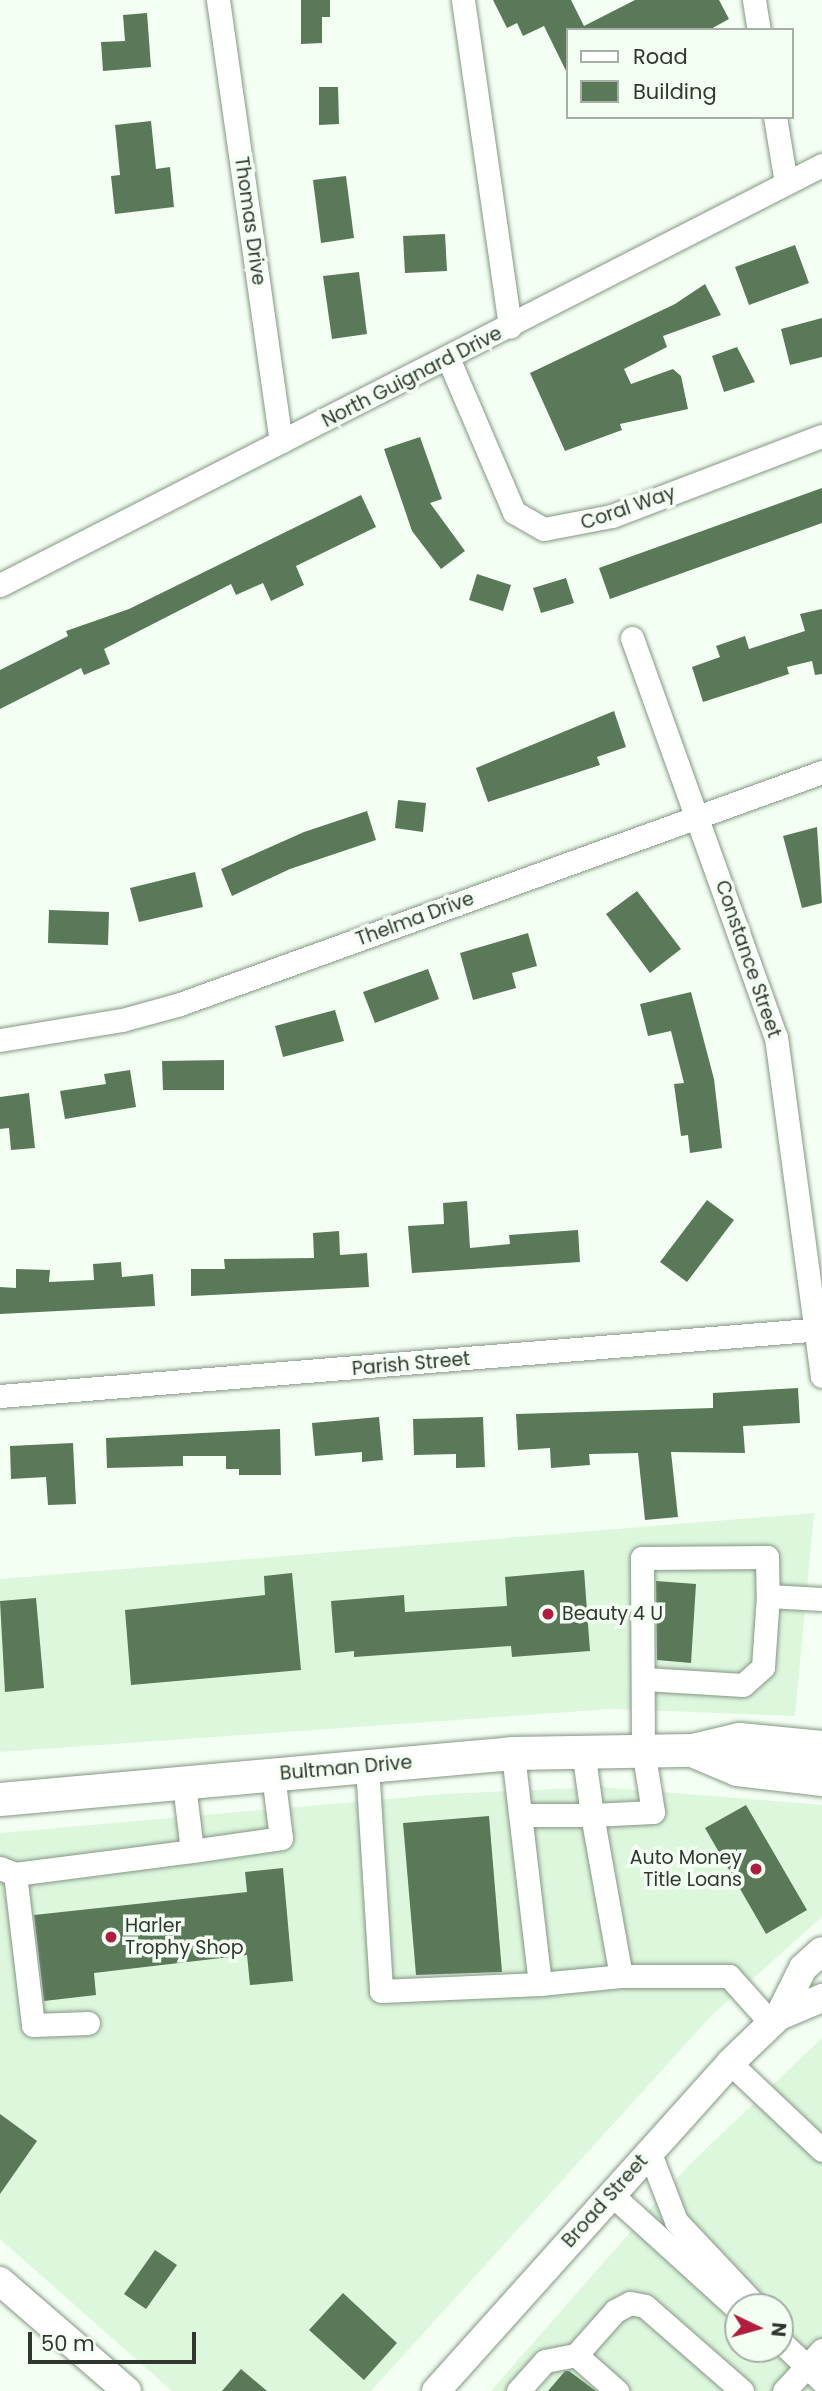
<!DOCTYPE html>
<html>
<head>
<meta charset="utf-8">
<style>
	body { margin:0 }
	#map { position:relative; width:822px; height:2391px; overflow:hidden; background:#f3fff3; font-family:Poppins,sans-serif }
	div>[style] { position:absolute }
	.built>* { inset:0; background:#ddf7dd }
	.building>* { inset:0; background:#5a7959 }
	.roads { filter:drop-shadow(0 0 2px #859785) drop-shadow(0 0 2px #859785) }
	.minor>* { height:23px; margin:-11.5px; padding:0 11.5px; transform-origin:11.5px; border-radius:11.5px; background:#fff }
	.major>* { height:28px; margin:-14px; padding:0 14px; transform-origin:14px; border-radius:14px; background:#fff }
	.highway>* { height:33px; margin:-16.5px; padding:0 16.5px; transform-origin:16.5px; border-radius:16.5px; background:#fff }
	.dots>* { width:19px; height:19px; translate:-50% -50%; box-sizing:border-box; border:4px solid #f3fff3; border-radius:50% }
	span { translate:-50% -50%; white-space:nowrap; text-align:center; line-height:1.15; -webkit-text-stroke:7px #f3fff3; paint-order:stroke }
	.street-label { font-size:19px; color:#30372f }
	.poi-label { font-size:19px; color:#30372f }
	.left { translate:0 -50%; text-align:left }
	.right { translate:-100% -50%; text-align:right }
	.legend { position:absolute; left:566px; top:28px; width:228px; height:91px; box-sizing:border-box; background:#f3fff3; border:2px solid #a5afa5; margin:0; padding:9px 12px; list-style:none; font-size:21px; color:#30372f }
	.legend li { display:flex; align-items:center; gap:14px; height:35px }
	.legend b { width:35px; border:2px solid #a5afa5 }
	.north { position:absolute; left:724px; top:2293px; width:70px; height:70px; box-sizing:border-box; background:#f3fff3; border:2px solid #a5afa5; border-radius:50%; rotate:95deg; font-size:19px; font-weight:700; line-height:28px; text-align:center; color:#30372f }
	.north::after { content:''; display:block; margin:auto; width:24px; height:32px; background:#b01d3f; clip-path:polygon(50% 0,100% 100%,50% 72%,0 100%) }
	.scale { position:absolute; left:28px; top:2332px; width:168px; height:32px; box-sizing:border-box; border:4px solid #30372f; border-top:0; padding-left:9px; font-size:21px; line-height:24px; white-space:nowrap; color:#30372f; -webkit-text-stroke:5px #f3fff3; paint-order:stroke }
</style>
</head>
<body>
<div id="map">
	<div class="built">
		<i style="clip-path:polygon(814px 1513px,795px 1716px,612px 1709px,0 1752px,0 1579px)"></i>
		<i style="clip-path:polygon(601px 1787px,822px 1805px,822px 1917px,712px 2015px,371px 2391px,172px 2391px,0 2239px,0 1833px,445px 1794px)"></i>
		<i style="clip-path:polygon(evenodd,822px 2038px,822px 2391px,491px 2391px,689px 2165px,822px 2038px,738px 2307px,780px 2307px,780px 2349px,738px 2349px,738px 2307px)"></i>
	</div>
	<div class="building">
		<i style="clip-path:polygon(301px 0,330px 0,330px 17px,322px 17px,322px 43px,301px 44px)"></i>
		<i style="clip-path:polygon(493px 0,571px 0,584px 26px,635px 0,719px 0,729px 19px,709px 30px,568px 30px,568px 75px,544px 26px,523px 36px,517px 23px,507px 28px)"></i>
		<i style="clip-path:polygon(147px 13px,151px 67px,103px 71px,101px 42px,125px 41px,123px 15px)"></i>
		<i style="clip-path:polygon(319px 87px,338px 87px,339px 124px,319px 125px)"></i>
		<i style="clip-path:polygon(151px 121px,156px 169px,170px 167px,174px 207px,115px 214px,111px 176px,120px 175px,115px 125px)"></i>
		<i style="clip-path:polygon(346px 176px,354px 238px,321px 243px,313px 180px)"></i>
		<i style="clip-path:polygon(445px 234px,447px 271px,405px 273px,403px 236px)"></i>
		<i style="clip-path:polygon(795px 245px,809px 283px,749px 305px,735px 267px)"></i>
		<i style="clip-path:polygon(359px 272px,367px 334px,332px 339px,323px 276px)"></i>
		<i style="clip-path:polygon(705px 284px,721px 315px,663px 336px,667px 347px,624px 369px,631px 384px,673px 369px,681px 376px,688px 409px,620px 424px,622px 430px,565px 451px,530px 373px,675px 304px)"></i>
		<i style="clip-path:polygon(822px 318px,822px 357px,790px 365px,781px 329px)"></i>
		<i style="clip-path:polygon(737px 347px,755px 382px,724px 392px,712px 356px)"></i>
		<i style="clip-path:polygon(420px 437px,442px 499px,430px 503px,465px 551px,441px 569px,412px 531px,384px 449px)"></i>
		<i style="clip-path:polygon(822px 488px,822px 523px,610px 599px,599px 568px)"></i>
		<i style="clip-path:polygon(361px 495px,376px 527px,296px 566px,304px 585px,271px 601px,263px 583px,236px 595px,231px 584px,104px 649px,110px 664px,84px 675px,81px 668px,0 709px,0 670px,68px 636px,66px 631px,129px 609px)"></i>
		<i style="clip-path:polygon(477px 574px,511px 585px,503px 611px,469px 600px)"></i>
		<i style="clip-path:polygon(566px 578px,574px 603px,541px 613px,533px 588px)"></i>
		<i style="clip-path:polygon(822px 609px,822px 674px,815px 675px,812px 661px,787px 667px,789px 674px,703px 702px,692px 667px,720px 657px,716px 646px,745px 636px,749px 649px,805px 631px,800px 614px)"></i>
		<i style="clip-path:polygon(614px 711px,626px 747px,597px 757px,600px 765px,488px 802px,476px 768px)"></i>
		<i style="clip-path:polygon(398px 800px,426px 803px,423px 832px,395px 828px)"></i>
		<i style="clip-path:polygon(367px 811px,376px 840px,290px 869px,232px 896px,221px 869px,304px 832px)"></i>
		<i style="clip-path:polygon(817px 827px,822px 903px,802px 908px,783px 836px)"></i>
		<i style="clip-path:polygon(195px 872px,203px 907px,139px 922px,130px 888px)"></i>
		<i style="clip-path:polygon(637px 891px,681px 949px,650px 973px,606px 914px)"></i>
		<i style="clip-path:polygon(49px 910px,109px 912px,108px 945px,48px 943px)"></i>
		<i style="clip-path:polygon(528px 933px,537px 966px,512px 973px,516px 988px,473px 1000px,460px 953px)"></i>
		<i style="clip-path:polygon(428px 969px,439px 999px,375px 1023px,363px 992px)"></i>
		<i style="clip-path:polygon(691px 992px,714px 1079px,722px 1148px,690px 1153px,688px 1135px,681px 1136px,674px 1084px,684px 1083px,671px 1031px,648px 1036px,640px 1004px)"></i>
		<i style="clip-path:polygon(335px 1010px,344px 1041px,283px 1057px,275px 1026px)"></i>
		<i style="clip-path:polygon(224px 1060px,224px 1090px,163px 1090px,162px 1061px)"></i>
		<i style="clip-path:polygon(130px 1070px,136px 1107px,65px 1119px,60px 1091px,106px 1084px,104px 1074px)"></i>
		<i style="clip-path:polygon(29px 1093px,35px 1148px,11px 1150px,9px 1128px,0 1129px,0 1097px)"></i>
		<i style="clip-path:polygon(707px 1200px,734px 1220px,687px 1282px,660px 1262px)"></i>
		<i style="clip-path:polygon(467px 1201px,470px 1248px,510px 1244px,509px 1235px,578px 1230px,580px 1262px,412px 1273px,408px 1226px,444px 1224px,443px 1203px)"></i>
		<i style="clip-path:polygon(339px 1231px,340px 1255px,367px 1253px,369px 1287px,191px 1296px,191px 1269px,225px 1269px,224px 1259px,314px 1258px,313px 1233px)"></i>
		<i style="clip-path:polygon(121px 1262px,122px 1277px,153px 1274px,155px 1306px,0 1314px,0 1287px,16px 1288px,16px 1269px,50px 1270px,49px 1282px,94px 1280px,93px 1264px)"></i>
		<i style="clip-path:polygon(798px 1388px,800px 1423px,743px 1426px,745px 1453px,671px 1452px,678px 1517px,645px 1520px,638px 1453px,589px 1454px,590px 1465px,551px 1468px,550px 1448px,518px 1450px,516px 1414px,713px 1408px,713px 1393px)"></i>
		<i style="clip-path:polygon(379px 1417px,383px 1460px,362px 1462px,362px 1452px,315px 1456px,312px 1423px)"></i>
		<i style="clip-path:polygon(483px 1417px,485px 1467px,456px 1468px,456px 1454px,414px 1455px,413px 1419px)"></i>
		<i style="clip-path:polygon(280px 1429px,281px 1475px,239px 1475px,239px 1469px,226px 1469px,226px 1456px,183px 1456px,183px 1466px,107px 1468px,106px 1438px)"></i>
		<i style="clip-path:polygon(73px 1443px,76px 1504px,48px 1505px,46px 1477px,11px 1479px,10px 1446px)"></i>
		<i style="clip-path:polygon(584px 1570px,590px 1651px,512px 1657px,511px 1646px,354px 1657px,354px 1651px,335px 1653px,331px 1601px,404px 1595px,405px 1612px,507px 1606px,505px 1577px)"></i>
		<i style="clip-path:polygon(292px 1573px,301px 1670px,131px 1685px,125px 1610px,265px 1595px,264px 1576px)"></i>
		<i style="clip-path:polygon(656px 1581px,696px 1584px,691px 1663px,657px 1660px)"></i>
		<i style="clip-path:polygon(36px 1598px,44px 1688px,5px 1692px,0 1601px)"></i>
		<i style="clip-path:polygon(746px 1805px,807px 1910px,766px 1934px,705px 1828px)"></i>
		<i style="clip-path:polygon(489px 1816px,502px 1972px,416px 1975px,403px 1823px)"></i>
		<i style="clip-path:polygon(283px 1868px,293px 1981px,250px 1985px,247px 1955px,94px 1973px,96px 1995px,44px 2001px,34px 1915px,247px 1892px,245px 1872px)"></i>
		<i style="clip-path:polygon(0 2114px,37px 2141px,0 2194px)"></i>
		<i style="clip-path:polygon(155px 2250px,177px 2265px,146px 2309px,124px 2294px)"></i>
		<i style="clip-path:polygon(343px 2293px,397px 2343px,364px 2380px,309px 2330px)"></i>
		<i style="clip-path:polygon(241px 2369px,267px 2391px,222px 2391px)"></i>
		<i style="clip-path:polygon(565px 2371px,569px 2371px,596px 2391px,548px 2391px)"></i>
	</div>
	<div class="roads">
		<div class="minor">
			<i style="left:218px;top:0;width:446px;rotate:81.9deg"></i>
			<i style="left:463px;top:0;width:330px;rotate:81.8deg"></i>
			<i style="left:754px;top:0;width:30px;rotate:81deg"></i>
			<i style="left:775px;top:117px;width:67px;rotate:80.5deg"></i>
			<i style="left:448px;top:358px;width:168px;rotate:66.8deg"></i>
			<i style="left:514px;top:512px;width:34px;rotate:30deg"></i>
			<i style="left:544px;top:529px;width:69px;rotate:-10.8deg"></i>
			<i style="left:612px;top:516px;width:225px;rotate:-20.9deg"></i>
			<i style="left:0;top:585px;width:923px;rotate:-27.06deg"></i>
			<i style="left:632px;top:638px;width:424px;rotate:70.2deg"></i>
			<i style="left:776px;top:1037px;width:342px;rotate:82.3deg"></i>
			<i style="left:0;top:1040px;width:124px;rotate:-9.3deg"></i>
			<i style="left:122px;top:1020px;width:60px;rotate:-15.4deg"></i>
			<i style="left:180px;top:1004px;width:683px;rotate:-19.87deg"></i>
			<i style="left:0;top:1396px;width:825px;rotate:-4.66deg"></i>
			<i style="left:645px;top:1679px;width:98px;rotate:3.5deg"></i>
			<i style="left:743px;top:1685px;width:27px;rotate:-42deg"></i>
			<i style="left:763px;top:1667px;width:71px;rotate:-86deg"></i>
			<i style="left:768px;top:1596px;width:54px;rotate:3.2deg"></i>
			<i style="left:367px;top:1766px;width:225px;rotate:86.4deg"></i>
			<i style="left:381px;top:1991px;width:159px;rotate:-2.5deg"></i>
			<i style="left:540px;top:1984px;width:233px;rotate:-96.7deg"></i>
			<i style="left:522px;top:1815px;width:70px"></i>
			<i style="left:592px;top:1815px;width:66px;rotate:-97.9deg"></i>
			<i style="left:192px;top:1851px;width:90px;rotate:-8.3deg"></i>
			<i style="left:281px;top:1838px;width:64px;rotate:-97.2deg"></i>
			<i style="left:0;top:1868px;width:16px;rotate:22deg"></i>
			<i style="left:15px;top:1874px;width:178px;rotate:-7.4deg"></i>
			<i style="left:192px;top:1851px;width:67px;rotate:-96.8deg"></i>
			<i style="left:15px;top:1874px;width:152px;rotate:83.2deg"></i>
			<i style="left:33px;top:2025px;width:55px;rotate:-2.1deg"></i>
			<i style="left:621px;top:1976px;width:108px"></i>
			<i style="left:729px;top:1976px;width:63px;rotate:48.2deg"></i>
			<i style="left:540px;top:1984px;width:81px;rotate:-5.6deg"></i>
			<i style="left:621px;top:1976px;width:164px;rotate:-100.2deg"></i>
			<i style="left:592px;top:1815px;width:61px;rotate:-2.8deg"></i>
			<i style="left:653px;top:1812px;width:64px;rotate:-99deg"></i>
			<i style="left:643px;top:1749px;width:191px;rotate:-90.3deg"></i>
			<i style="left:642px;top:1558px;width:125px;rotate:-0.5deg"></i>
			<i style="left:767px;top:1557px;width:39px;rotate:89deg"></i>
			<i style="left:730px;top:2063px;width:127px;rotate:43.4deg"></i>
			<i style="left:649px;top:2151px;width:75px;rotate:68.9deg"></i>
			<i style="left:676px;top:2221px;width:118px;rotate:46.7deg"></i>
			<i style="left:611px;top:2194px;width:171px;rotate:42.2deg"></i>
			<i style="left:780px;top:2341px;width:58px;rotate:43.6deg"></i>
			<i style="left:576px;top:2355px;width:55px;rotate:41.3deg"></i>
			<i style="left:518px;top:2391px;width:40px;rotate:-48deg"></i>
			<i style="left:545px;top:2361px;width:32px;rotate:-11deg"></i>
			<i style="left:576px;top:2355px;width:59px;rotate:-48.4deg"></i>
			<i style="left:615px;top:2311px;width:17px;rotate:-28deg"></i>
			<i style="left:630px;top:2303px;width:15px;rotate:11deg"></i>
			<i style="left:645px;top:2306px;width:129px;rotate:41.2deg"></i>
			<i style="left:784px;top:2391px;width:56px;rotate:-47.2deg"></i>
		</div>
		<div class="major">
			<i style="left:779px;top:2016px;width:54px;rotate:-63.4deg"></i>
			<i style="left:803px;top:1968px;width:25px;rotate:-42deg"></i>
			<i style="left:0;top:2281px;width:168px;rotate:40.9deg"></i>
			<i style="left:436px;top:2391px;width:440px;rotate:-48.1deg"></i>
			<i style="left:730px;top:2063px;width:68px;rotate:-43.8deg"></i>
			<i style="left:779px;top:2016px;width:47px;rotate:-22.7deg"></i>
		</div>
		<div class="highway">
			<i style="left:692px;top:1750px;width:49px;rotate:22.9deg"></i>
			<i style="left:737px;top:1769px;width:86px;rotate:6.7deg"></i>
			<i style="left:0;top:1799px;width:515px;rotate:-5.12deg"></i>
			<i style="left:513px;top:1753px;width:179px;rotate:-1deg"></i>
			<i style="left:692px;top:1750px;width:48px;rotate:-13.2deg"></i>
			<i style="left:739px;top:1739px;width:83px;rotate:5.5deg"></i>
		</div>
	</div>
	<div class="dots">
		<i style="left:548px;top:1614px;background:#b01d3f"></i>
		<i style="left:756px;top:1869px;background:#b01d3f"></i>
		<i style="left:111px;top:1937px;background:#b01d3f"></i>
	</div>
	<div class="street-label">
		<span style="left:250px;top:221px;rotate:82deg">Thomas Drive</span>
		<span style="left:412px;top:377px;rotate:-27deg">North Guignard Drive</span>
		<span style="left:628px;top:508px;rotate:-19deg">Coral Way</span>
		<span style="left:415px;top:919px;rotate:-20deg">Thelma Drive</span>
		<span style="left:748px;top:959px;rotate:71deg">Constance Street</span>
		<span style="left:411px;top:1364px;rotate:-5deg">Parish Street</span>
		<span style="left:346px;top:1768px;rotate:-5deg">Bultman Drive</span>
		<span style="left:605px;top:2201px;rotate:-48deg">Broad Street</span>
	</div>
	<div class="poi-label">
		<span class="left" style="left:562px;top:1614px">Beauty 4 U</span>
		<span class="right" style="left:742px;top:1869px">Auto Money<br>Title Loans</span>
		<span class="left" style="left:125px;top:1937px">Harler<br>Trophy Shop</span>
	</div>
	<ul class="legend">
	<li><b style="height:9px;background:#fff"></b>Road</li>
	<li><b style="height:19px;background:#5a7959"></b>Building</li>
	</ul>
	<div class="north">N</div>
	<div class="scale">50 m</div>
</div>
</body>
</html>
